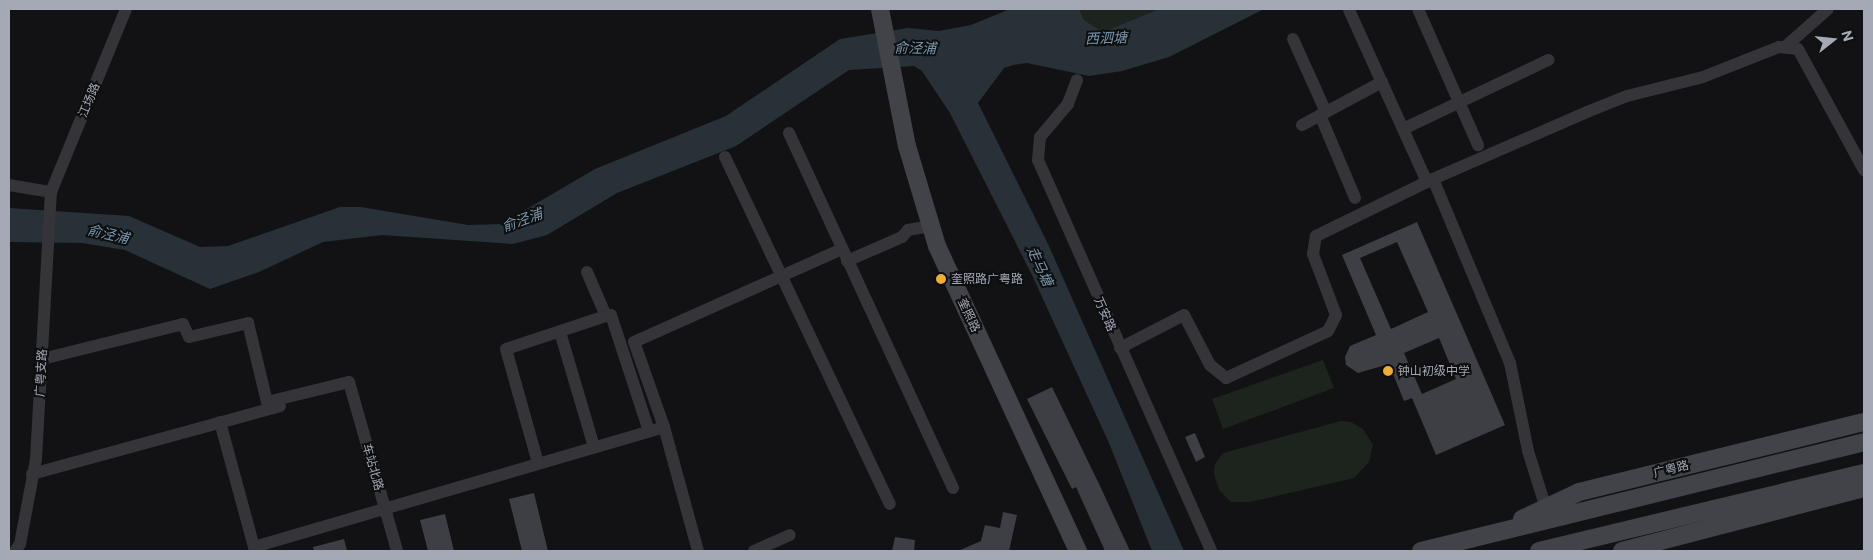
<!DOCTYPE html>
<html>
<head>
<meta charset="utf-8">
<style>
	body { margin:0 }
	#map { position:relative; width:1873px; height:560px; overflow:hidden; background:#121214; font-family:Commissioner,"Noto Sans SC",sans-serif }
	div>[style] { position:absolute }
	.green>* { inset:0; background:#1d241e }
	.water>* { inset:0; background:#293138 }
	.building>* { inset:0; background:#3e3f44 }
	.street>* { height:12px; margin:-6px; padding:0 6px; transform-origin:6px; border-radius:6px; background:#343439 }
	.secondary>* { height:18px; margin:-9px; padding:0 9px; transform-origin:9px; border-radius:9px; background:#424349 }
	.dots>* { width:14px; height:14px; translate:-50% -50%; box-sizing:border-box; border:2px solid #0d0e0f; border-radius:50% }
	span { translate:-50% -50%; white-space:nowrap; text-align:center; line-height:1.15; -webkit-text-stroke:4px #0d0e0f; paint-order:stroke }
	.street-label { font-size:12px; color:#a4a9b5 }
	.poi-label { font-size:12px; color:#a4a9b5 }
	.left { translate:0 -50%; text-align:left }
	.water-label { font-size:14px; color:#7b98b0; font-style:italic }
	.frame { position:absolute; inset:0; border:10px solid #a4a9b5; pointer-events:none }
	.north { position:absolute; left:1808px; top:15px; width:50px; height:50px; -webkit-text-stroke:4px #0d0e0f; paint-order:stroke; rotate:74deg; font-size:14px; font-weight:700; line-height:20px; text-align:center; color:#a4a9b5 }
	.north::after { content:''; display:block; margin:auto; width:18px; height:22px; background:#a4a9b5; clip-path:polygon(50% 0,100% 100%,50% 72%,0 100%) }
</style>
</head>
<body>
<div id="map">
	<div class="green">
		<i style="clip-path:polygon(1079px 9px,1159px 9px,1103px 32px,1084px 20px)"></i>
		<i style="clip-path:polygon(1323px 360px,1334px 388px,1223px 429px,1212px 399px)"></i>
		<i style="clip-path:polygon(1341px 421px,1351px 422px,1363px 429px,1373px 445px,1369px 462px,1354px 478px,1250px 502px,1231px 502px,1219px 490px,1214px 474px,1215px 464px,1223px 453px)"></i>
	</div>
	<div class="water">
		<i style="clip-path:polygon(1010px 9px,1079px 9px,1084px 20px,1103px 32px,1159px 9px,1264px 9px,1169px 57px,1122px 71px,1089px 76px,1027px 63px,1013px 65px,1004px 68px,978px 103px,1048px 244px,1184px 551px,1152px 551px,1109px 443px,1032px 275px,950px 113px,922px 71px,914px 66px,849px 70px,736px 146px,617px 193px,547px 235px,513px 244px,382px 235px,323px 242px,259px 272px,210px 289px,125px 250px,82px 243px,9px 242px,9px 208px,129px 216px,200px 247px,228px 246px,340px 207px,361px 207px,468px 225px,501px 224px,595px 169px,726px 116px,840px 39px,908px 28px,939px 31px,971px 25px)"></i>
	</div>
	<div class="building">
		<i style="clip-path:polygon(evenodd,1417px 222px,1505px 425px,1436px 455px,1412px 398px,1404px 401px,1389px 364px,1358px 373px,1346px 365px,1345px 357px,1350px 346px,1376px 335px,1342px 255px,1417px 222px,1397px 242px,1428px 312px,1391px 329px,1360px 258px,1397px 242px,1417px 222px,1439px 338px,1456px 379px,1422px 394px,1404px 353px,1439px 338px)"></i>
		<i style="clip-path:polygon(1052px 387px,1100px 486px,1130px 551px,1105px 551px,1076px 487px,1072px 489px,1027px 399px)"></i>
		<i style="clip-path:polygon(1195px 433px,1205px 457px,1196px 462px,1185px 437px)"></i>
		<i style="clip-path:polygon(534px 493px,548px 551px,522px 551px,509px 499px)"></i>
		<i style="clip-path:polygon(1003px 512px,1017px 515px,1009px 551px,958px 551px,981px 541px,985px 525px,1000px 528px)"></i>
		<i style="clip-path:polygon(445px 514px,454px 551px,428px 551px,420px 520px)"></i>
		<i style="clip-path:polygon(895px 537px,915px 540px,914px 551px,892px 551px)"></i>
		<i style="clip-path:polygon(344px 539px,347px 551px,314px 551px,313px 547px)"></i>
	</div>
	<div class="street">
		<i style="left:1418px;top:9px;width:149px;rotate:66.2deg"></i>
		<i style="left:1349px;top:10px;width:189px;rotate:65.6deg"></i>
		<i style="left:1293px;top:39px;width:80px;rotate:65.7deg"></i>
		<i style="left:1785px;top:47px;width:57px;rotate:-41.5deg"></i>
		<i style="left:1077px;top:80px;width:26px;rotate:111deg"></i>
		<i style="left:1068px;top:104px;width:43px;rotate:130.3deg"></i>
		<i style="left:1040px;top:137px;width:23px;rotate:95deg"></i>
		<i style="left:1038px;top:160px;width:428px;rotate:66.1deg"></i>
		<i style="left:1320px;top:115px;width:90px;rotate:67.1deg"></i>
		<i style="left:1302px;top:125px;width:91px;rotate:-28.3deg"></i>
		<i style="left:1403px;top:129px;width:161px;rotate:-25.4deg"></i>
		<i style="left:789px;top:133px;width:391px;rotate:65.2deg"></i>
		<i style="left:725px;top:157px;width:384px;rotate:64.6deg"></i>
		<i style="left:1433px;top:179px;width:199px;rotate:67.3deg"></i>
		<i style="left:1510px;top:363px;width:90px;rotate:78.4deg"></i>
		<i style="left:1528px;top:451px;width:60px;rotate:72.5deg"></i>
		<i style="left:9px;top:185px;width:43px;rotate:9.5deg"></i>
		<i style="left:847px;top:261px;width:60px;rotate:-23.6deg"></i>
		<i style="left:902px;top:237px;width:9px;rotate:-49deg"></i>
		<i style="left:908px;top:230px;width:23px;rotate:-10deg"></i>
		<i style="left:587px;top:272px;width:48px;rotate:66.6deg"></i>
		<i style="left:560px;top:332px;width:120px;rotate:73.5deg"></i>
		<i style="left:1120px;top:348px;width:72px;rotate:-27.3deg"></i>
		<i style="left:1184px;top:315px;width:56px;rotate:62.5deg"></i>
		<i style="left:1210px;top:365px;width:21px;rotate:39deg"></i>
		<i style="left:1226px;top:378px;width:112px;rotate:-24.7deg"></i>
		<i style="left:1328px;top:331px;width:18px;rotate:-63deg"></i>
		<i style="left:1336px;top:315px;width:65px;rotate:-110.7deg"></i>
		<i style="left:1313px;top:254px;width:18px;rotate:-81deg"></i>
		<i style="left:1316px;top:236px;width:130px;rotate:-26deg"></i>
		<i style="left:1433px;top:179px;width:168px;rotate:-23.5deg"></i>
		<i style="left:1587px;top:112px;width:43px;rotate:-21.8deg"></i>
		<i style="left:1627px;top:96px;width:78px;rotate:-14deg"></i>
		<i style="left:1703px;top:77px;width:82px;rotate:-21.5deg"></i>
		<i style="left:1779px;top:47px;width:19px;rotate:6deg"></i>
		<i style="left:1798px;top:49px;width:138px;rotate:61.4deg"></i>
		<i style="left:42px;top:359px;width:145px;rotate:-13.9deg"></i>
		<i style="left:183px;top:324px;width:14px;rotate:65deg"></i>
		<i style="left:189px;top:337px;width:61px;rotate:-13.3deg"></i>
		<i style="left:248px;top:323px;width:81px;rotate:76.5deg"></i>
		<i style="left:267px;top:402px;width:84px;rotate:-13.7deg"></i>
		<i style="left:349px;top:382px;width:176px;rotate:74.1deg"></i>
		<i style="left:220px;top:422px;width:130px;rotate:74.8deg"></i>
		<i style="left:254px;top:547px;width:427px;rotate:-16.3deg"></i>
		<i style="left:538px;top:463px;width:118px;rotate:-105.7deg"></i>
		<i style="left:506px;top:349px;width:105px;rotate:-18.3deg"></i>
		<i style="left:606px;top:316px;width:5px;rotate:-11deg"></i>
		<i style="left:611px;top:315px;width:122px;rotate:71.9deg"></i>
		<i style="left:32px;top:474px;width:257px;rotate:-15.3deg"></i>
		<i style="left:15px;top:551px;width:9px;rotate:-54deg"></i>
		<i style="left:20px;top:544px;width:86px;rotate:-79.3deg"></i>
		<i style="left:36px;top:459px;width:267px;rotate:-86.8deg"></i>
		<i style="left:51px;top:192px;width:198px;rotate:-67.7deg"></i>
		<i style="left:698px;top:551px;width:129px;rotate:-105.3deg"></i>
		<i style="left:664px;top:427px;width:90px;rotate:-109.4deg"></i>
		<i style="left:634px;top:342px;width:228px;rotate:-24.1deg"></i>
		<i style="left:754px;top:551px;width:39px;rotate:-24deg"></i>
	</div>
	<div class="secondary">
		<i style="left:880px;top:9px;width:140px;rotate:78.9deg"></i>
		<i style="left:907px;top:146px;width:104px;rotate:73.3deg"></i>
		<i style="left:937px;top:246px;width:336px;rotate:65.2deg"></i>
		<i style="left:1522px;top:519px;width:63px;rotate:-25.3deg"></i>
		<i style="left:1579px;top:492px;width:293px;rotate:-13.8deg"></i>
		<i style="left:1421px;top:551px;width:456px;rotate:-13.8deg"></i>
		<i style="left:1539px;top:551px;width:334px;rotate:-13.5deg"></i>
		<i style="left:1622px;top:551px;width:250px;rotate:-14.6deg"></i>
	</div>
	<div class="dots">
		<i style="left:941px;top:279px;background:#f0ad2f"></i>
		<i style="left:1388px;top:371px;background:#f0ad2f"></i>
	</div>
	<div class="street-label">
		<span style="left:89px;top:100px;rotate:-67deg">江场路</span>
		<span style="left:1105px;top:314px;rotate:66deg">万安路</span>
		<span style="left:969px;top:315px;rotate:65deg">奎照路</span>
		<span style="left:41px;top:373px;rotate:-87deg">广粤支路</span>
		<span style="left:373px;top:467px;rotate:74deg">车站北路</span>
		<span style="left:1671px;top:469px;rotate:-14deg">广粤路</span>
	</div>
	<div class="poi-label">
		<span class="left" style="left:951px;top:279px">奎照路广粤路</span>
		<span class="left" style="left:1398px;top:371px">钟山初级中学</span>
	</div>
	<div class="water-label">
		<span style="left:1106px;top:38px;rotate:-2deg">西泗塘</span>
		<span style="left:915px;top:48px;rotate:1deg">俞泾浦</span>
		<span style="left:522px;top:220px;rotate:-20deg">俞泾浦</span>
		<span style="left:108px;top:234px;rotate:13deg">俞泾浦</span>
		<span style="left:1040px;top:266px;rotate:65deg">走马塘</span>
	</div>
	<div class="frame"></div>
	<div class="north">N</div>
</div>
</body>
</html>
